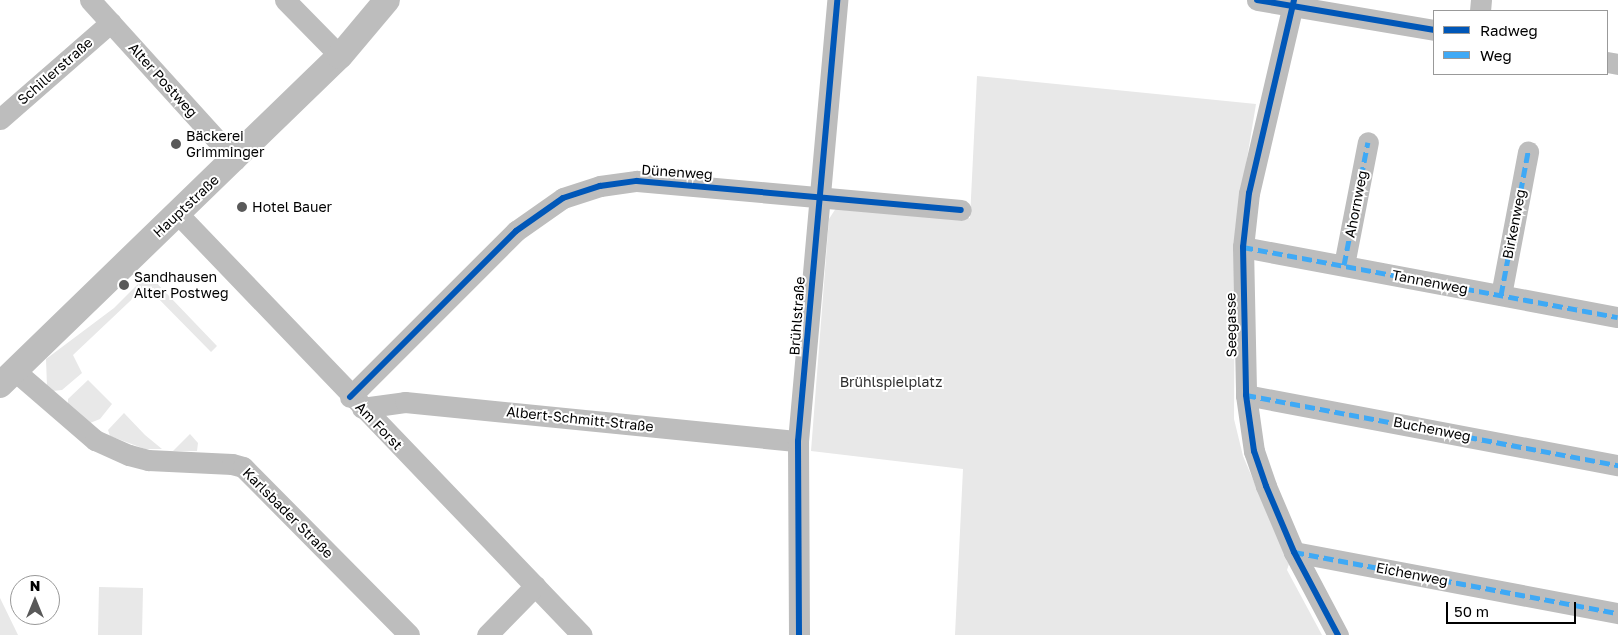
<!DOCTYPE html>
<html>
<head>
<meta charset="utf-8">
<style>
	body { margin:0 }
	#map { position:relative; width:1618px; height:635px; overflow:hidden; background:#fff; font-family:"Golos Text",sans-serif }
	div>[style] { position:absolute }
	.green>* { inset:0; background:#e8e8e8 }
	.minor>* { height:21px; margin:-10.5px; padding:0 10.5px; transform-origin:10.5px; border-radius:10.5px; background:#bdbdbd }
	.tertiary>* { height:26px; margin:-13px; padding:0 13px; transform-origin:13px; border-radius:13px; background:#bdbdbd }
	.quiet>* { height:5px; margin-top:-2.5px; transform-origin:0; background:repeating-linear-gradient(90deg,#3fa9f5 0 10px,transparent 0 15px) }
	.cycleway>* { height:6px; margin:-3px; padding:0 3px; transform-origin:3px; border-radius:3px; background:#0057b8 }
	.dots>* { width:14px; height:14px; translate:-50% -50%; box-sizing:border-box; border:2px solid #fff; border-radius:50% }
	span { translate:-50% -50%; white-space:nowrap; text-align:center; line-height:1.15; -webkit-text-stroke:4px #fff; paint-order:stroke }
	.street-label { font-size:14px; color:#000 }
	.poi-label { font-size:14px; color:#000 }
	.left { translate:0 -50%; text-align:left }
	.park-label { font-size:14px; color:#2d2d2d }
	.legend { position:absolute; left:1433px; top:10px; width:175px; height:65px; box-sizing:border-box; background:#fff; border:1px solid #999; margin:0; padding:6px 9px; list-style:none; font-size:15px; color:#000 }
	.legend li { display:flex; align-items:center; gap:10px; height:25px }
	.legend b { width:25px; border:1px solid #999 }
	.north { position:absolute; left:10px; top:575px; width:50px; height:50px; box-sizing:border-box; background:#fff; border:1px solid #999; border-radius:50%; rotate:0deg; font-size:14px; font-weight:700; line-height:20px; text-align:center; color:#000 }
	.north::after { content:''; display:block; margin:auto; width:18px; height:22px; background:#595959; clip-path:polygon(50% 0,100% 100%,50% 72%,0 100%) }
	.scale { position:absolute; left:1446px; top:602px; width:130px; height:22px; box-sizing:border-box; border:2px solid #000; border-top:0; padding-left:6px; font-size:15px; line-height:18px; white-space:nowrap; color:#000; -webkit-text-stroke:4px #fff; paint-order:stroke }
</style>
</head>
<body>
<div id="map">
	<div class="green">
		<i style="clip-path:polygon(977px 76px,1256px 104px,1235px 231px,1234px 419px,1243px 456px,1289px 564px,1287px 570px,1322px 635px,955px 635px,963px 469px,811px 451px,829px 219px,838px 205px,970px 218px)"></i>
		<i style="clip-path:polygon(148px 274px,217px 346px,211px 352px,146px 286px,73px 355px,82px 373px,62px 390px,52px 391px,47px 387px,46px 359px,114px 308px)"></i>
		<i style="clip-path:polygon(88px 380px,112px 404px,100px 419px,90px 423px,68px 405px,68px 399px)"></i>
		<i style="clip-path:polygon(124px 413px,145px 435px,162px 449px,145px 449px,110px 436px,108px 430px)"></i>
		<i style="clip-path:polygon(190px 434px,198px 443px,197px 451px,173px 451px)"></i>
		<i style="clip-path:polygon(99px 587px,143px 588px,142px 635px,98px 635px)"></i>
		<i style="clip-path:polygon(0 598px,18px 635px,0 635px)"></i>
	</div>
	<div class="minor">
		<i style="left:90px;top:0;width:216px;rotate:47.8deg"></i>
		<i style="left:285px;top:0;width:78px;rotate:45.5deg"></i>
		<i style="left:1257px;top:0;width:180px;rotate:9.6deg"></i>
		<i style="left:1294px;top:0;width:198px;rotate:103.1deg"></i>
		<i style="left:1249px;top:193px;width:54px;rotate:96.3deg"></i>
		<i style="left:1243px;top:247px;width:148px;rotate:88.8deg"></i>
		<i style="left:1246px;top:395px;width:57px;rotate:81.9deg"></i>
		<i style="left:1254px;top:451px;width:37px;rotate:71deg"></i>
		<i style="left:1266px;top:486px;width:72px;rotate:67deg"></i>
		<i style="left:1294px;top:552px;width:94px;rotate:62.1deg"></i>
		<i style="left:1480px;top:11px;width:11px;rotate:-85deg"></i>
		<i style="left:1607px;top:62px;width:11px;rotate:10deg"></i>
		<i style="left:0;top:119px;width:147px;rotate:-41.1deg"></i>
		<i style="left:178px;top:214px;width:583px;rotate:46.18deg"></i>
		<i style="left:1243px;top:247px;width:381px;rotate:10.6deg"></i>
		<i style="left:1344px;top:265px;width:125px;rotate:-79deg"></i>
		<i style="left:1501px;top:295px;width:146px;rotate:-79.3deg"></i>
		<i style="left:15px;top:371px;width:106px;rotate:40.8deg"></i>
		<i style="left:95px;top:440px;width:37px;rotate:24deg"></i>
		<i style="left:129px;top:455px;width:20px;rotate:15deg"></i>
		<i style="left:148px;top:460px;width:84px;rotate:2.7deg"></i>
		<i style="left:232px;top:464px;width:11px;rotate:15deg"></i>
		<i style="left:243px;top:467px;width:236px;rotate:45.3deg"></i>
		<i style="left:1246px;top:395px;width:379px;rotate:10.7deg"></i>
		<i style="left:350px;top:397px;width:235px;rotate:-45deg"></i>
		<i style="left:516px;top:231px;width:57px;rotate:-35.1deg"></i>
		<i style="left:563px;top:198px;width:39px;rotate:-18deg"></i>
		<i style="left:600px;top:186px;width:37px;rotate:-8deg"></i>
		<i style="left:637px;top:181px;width:325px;rotate:5.1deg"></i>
		<i style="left:362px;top:408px;width:43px;rotate:-7.9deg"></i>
		<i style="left:405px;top:402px;width:395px;rotate:5.7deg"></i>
		<i style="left:1294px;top:552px;width:330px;rotate:10.7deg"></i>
		<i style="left:487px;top:635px;width:69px;rotate:-45.6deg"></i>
		<i style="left:799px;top:635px;width:194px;rotate:-90.3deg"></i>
		<i style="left:798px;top:441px;width:443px;rotate:-84.9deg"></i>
	</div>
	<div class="tertiary">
		<i style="left:0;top:385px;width:473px;rotate:-44.1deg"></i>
		<i style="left:340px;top:56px;width:73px;rotate:-50deg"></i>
	</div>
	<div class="quiet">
		<i style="left:1243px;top:247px;width:381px;rotate:10.6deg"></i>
		<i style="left:1344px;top:265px;width:125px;rotate:-79deg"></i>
		<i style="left:1501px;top:295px;width:146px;rotate:-79.3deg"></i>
		<i style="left:1246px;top:395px;width:379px;rotate:10.7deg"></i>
		<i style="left:1294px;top:552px;width:330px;rotate:10.7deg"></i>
	</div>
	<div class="cycleway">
		<i style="left:1257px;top:0;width:180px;rotate:9.6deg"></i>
		<i style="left:1294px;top:0;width:198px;rotate:103.1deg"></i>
		<i style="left:1249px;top:193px;width:54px;rotate:96.3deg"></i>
		<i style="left:1243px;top:247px;width:148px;rotate:88.8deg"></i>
		<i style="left:1246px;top:395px;width:57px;rotate:81.9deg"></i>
		<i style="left:1254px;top:451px;width:37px;rotate:71deg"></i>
		<i style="left:1266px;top:486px;width:72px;rotate:67deg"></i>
		<i style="left:1294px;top:552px;width:94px;rotate:62.1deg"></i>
		<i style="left:350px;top:397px;width:235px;rotate:-45deg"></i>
		<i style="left:516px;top:231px;width:57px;rotate:-35.1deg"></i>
		<i style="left:563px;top:198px;width:39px;rotate:-18deg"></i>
		<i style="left:600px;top:186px;width:37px;rotate:-8deg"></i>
		<i style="left:637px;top:181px;width:325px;rotate:5.1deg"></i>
		<i style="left:799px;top:635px;width:194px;rotate:-90.3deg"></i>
		<i style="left:798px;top:441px;width:443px;rotate:-84.9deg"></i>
	</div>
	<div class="dots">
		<i style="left:176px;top:144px;background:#595959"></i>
		<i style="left:242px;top:207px;background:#595959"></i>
		<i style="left:124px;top:285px;background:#595959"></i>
	</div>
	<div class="street-label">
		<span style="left:55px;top:71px;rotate:-41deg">Schillerstraße</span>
		<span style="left:163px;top:80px;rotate:48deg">Alter Postweg</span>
		<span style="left:677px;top:172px;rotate:4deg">Dünenweg</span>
		<span style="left:1356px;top:204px;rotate:-79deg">Ahornweg</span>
		<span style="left:186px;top:206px;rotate:-43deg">Hauptstraße</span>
		<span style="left:1514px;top:224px;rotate:-79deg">Birkenweg</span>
		<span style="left:1430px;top:282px;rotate:11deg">Tannenweg</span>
		<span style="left:797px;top:316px;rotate:-86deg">Brühlstraße</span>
		<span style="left:1231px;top:325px;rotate:-91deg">Seegasse</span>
		<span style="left:580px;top:419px;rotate:6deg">Albert-Schmitt-Straße</span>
		<span style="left:379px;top:426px;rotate:46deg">Am Forst</span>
		<span style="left:1432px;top:429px;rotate:11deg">Buchenweg</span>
		<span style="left:288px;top:513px;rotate:45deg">Karlsbader Straße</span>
		<span style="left:1412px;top:574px;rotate:11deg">Eichenweg</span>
	</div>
	<div class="poi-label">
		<span class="left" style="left:186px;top:144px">Bäckerei<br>Grimminger</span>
		<span class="left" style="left:252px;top:207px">Hotel Bauer</span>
		<span class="left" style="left:134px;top:285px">Sandhausen<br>Alter Postweg</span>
	</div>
	<div class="park-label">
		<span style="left:891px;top:382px">Brühlspielplatz</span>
	</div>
	<ul class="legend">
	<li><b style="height:6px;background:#0057b8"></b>Radweg</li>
	<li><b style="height:6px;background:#3fa9f5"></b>Weg</li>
	</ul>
	<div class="north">N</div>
	<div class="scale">50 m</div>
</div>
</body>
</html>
